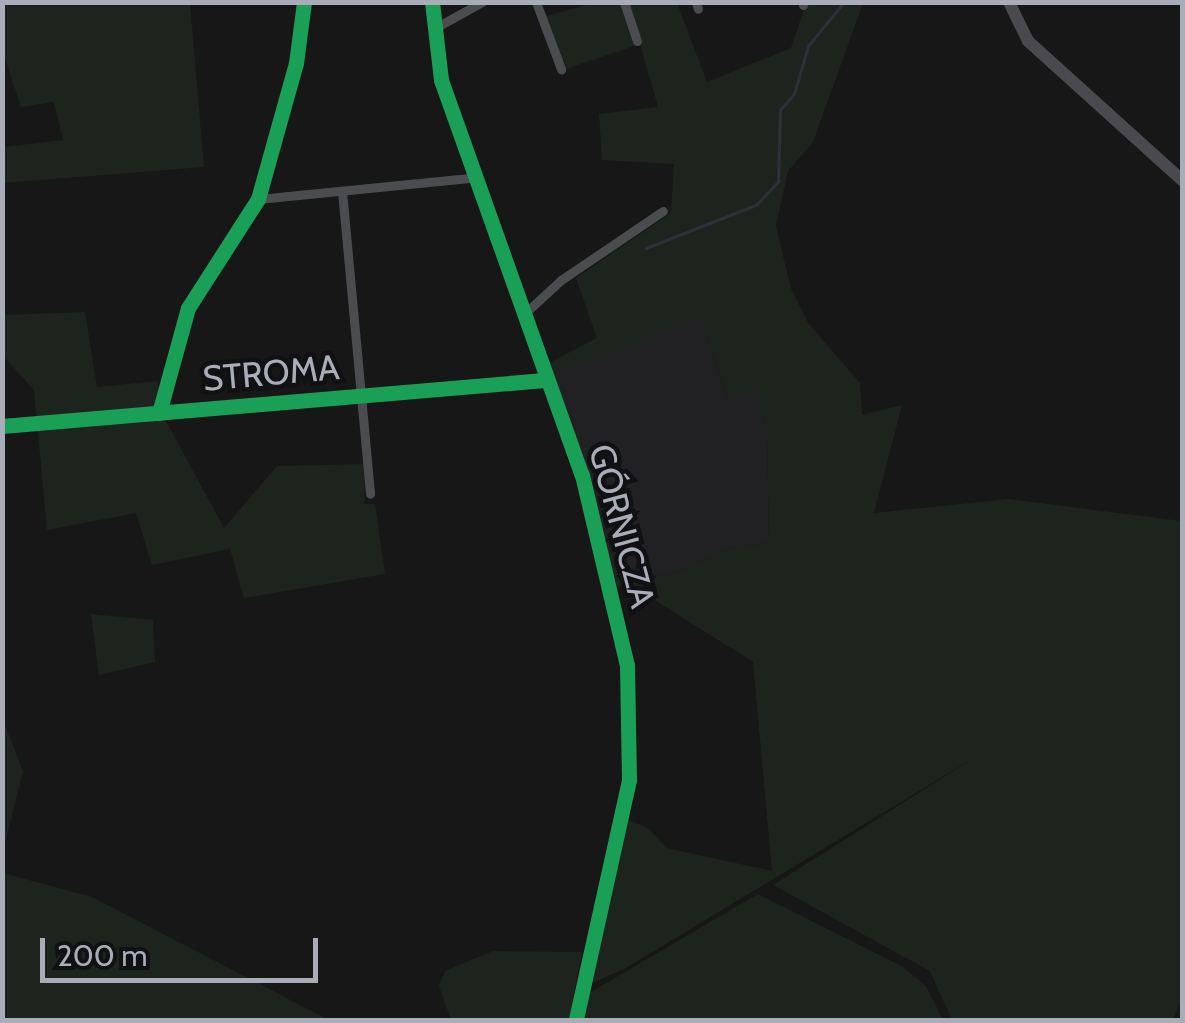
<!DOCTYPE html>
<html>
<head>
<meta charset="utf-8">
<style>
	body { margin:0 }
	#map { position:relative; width:1185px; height:1023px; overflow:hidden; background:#171717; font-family:Cabin,sans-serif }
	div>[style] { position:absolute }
	.built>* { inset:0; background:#212123 }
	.green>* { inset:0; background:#1d241e }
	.stream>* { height:2.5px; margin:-1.25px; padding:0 1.25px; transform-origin:1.25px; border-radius:1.25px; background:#2a3239 }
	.street>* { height:9px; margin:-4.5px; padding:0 4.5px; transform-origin:4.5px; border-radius:4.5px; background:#4b4c50 }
	.secondary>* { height:12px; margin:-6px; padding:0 6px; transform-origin:6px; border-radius:6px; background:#4a4a4e }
	.cycleway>* { height:15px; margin:-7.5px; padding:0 7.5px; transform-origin:7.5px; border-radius:7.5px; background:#1a9f57 }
	span { translate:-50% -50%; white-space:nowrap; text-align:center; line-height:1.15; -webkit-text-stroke:9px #111113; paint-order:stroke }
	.street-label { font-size:35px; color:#a8adb8 }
	.frame { position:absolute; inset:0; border:5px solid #a8adb8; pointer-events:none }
	.scale { position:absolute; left:40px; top:938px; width:278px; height:45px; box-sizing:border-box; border:5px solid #a8adb8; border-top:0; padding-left:12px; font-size:30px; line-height:35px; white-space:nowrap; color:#a8adb8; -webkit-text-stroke:8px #111113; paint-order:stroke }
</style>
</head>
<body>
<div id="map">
	<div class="built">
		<i style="clip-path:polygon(701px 318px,727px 398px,756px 390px,767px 430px,769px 542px,730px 549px,666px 576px,610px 566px,549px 376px)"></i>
	</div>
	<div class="green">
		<i style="clip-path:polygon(3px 2px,190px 3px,204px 167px,3px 183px,3px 147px,63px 140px,54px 102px,21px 107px,3px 52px)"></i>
		<i style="clip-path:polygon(594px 3px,677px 3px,707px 82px,791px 48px,806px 3px,863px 3px,813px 142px,788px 171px,776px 226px,791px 289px,808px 323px,860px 383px,862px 415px,902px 405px,874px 513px,1008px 499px,1182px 521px,1182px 996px,1173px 1020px,952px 1020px,930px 971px,773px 885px,977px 756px,624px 969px,585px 986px,626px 819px,648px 828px,667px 848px,772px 871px,753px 662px,642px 592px,614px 585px,610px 566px,666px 576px,730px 549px,769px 542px,767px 430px,756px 391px,727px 398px,701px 319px,549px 376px,545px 365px,597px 338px,576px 278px,671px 213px,674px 164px,602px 160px,599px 114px,658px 107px,640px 44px,560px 71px,540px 18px)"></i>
		<i style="clip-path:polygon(85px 312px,97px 387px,157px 381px,166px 421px,224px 528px,277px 466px,365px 464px,364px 504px,375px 504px,385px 574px,244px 598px,230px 549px,152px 565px,136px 513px,47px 530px,34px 390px,3px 356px,3px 315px)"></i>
		<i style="clip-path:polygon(91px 614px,153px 620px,155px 662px,99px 675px)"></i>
		<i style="clip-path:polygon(3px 720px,23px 771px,3px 851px)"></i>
		<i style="clip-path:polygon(3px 873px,92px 897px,329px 1020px,3px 1020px)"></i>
		<i style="clip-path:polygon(758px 894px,903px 967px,926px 986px,943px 1020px,579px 1020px,584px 996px)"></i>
		<i style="clip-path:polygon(493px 951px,582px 952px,569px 1020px,451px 1020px,439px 986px,445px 971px)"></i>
	</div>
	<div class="stream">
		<i style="left:646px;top:248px;width:118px;rotate:-21.4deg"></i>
		<i style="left:756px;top:205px;width:33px;rotate:-47deg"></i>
		<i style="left:778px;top:181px;width:71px;rotate:-88.4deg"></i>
		<i style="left:780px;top:110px;width:21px;rotate:-49deg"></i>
		<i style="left:794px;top:94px;width:50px;rotate:-73.7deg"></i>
		<i style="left:808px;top:46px;width:57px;rotate:-50.7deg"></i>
	</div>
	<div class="street">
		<i style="left:432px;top:2px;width:79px;rotate:83.4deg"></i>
		<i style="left:441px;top:80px;width:419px;rotate:70.4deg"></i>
		<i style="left:582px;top:475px;width:195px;rotate:76.7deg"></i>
		<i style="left:627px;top:665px;width:115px;rotate:89deg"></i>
		<i style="left:629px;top:780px;width:246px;rotate:102.5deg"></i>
		<i style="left:536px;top:2px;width:72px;rotate:69.5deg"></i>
		<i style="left:624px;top:2px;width:41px;rotate:71.6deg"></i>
		<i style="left:696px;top:2px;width:7px;rotate:74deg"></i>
		<i style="left:803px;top:5px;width:3px;rotate:-72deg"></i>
		<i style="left:435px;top:28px;width:54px;rotate:-29deg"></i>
		<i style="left:342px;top:191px;width:304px;rotate:84.7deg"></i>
		<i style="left:258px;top:199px;width:220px;rotate:-5.7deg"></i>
		<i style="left:523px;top:315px;width:52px;rotate:-42.6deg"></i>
		<i style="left:561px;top:280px;width:123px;rotate:-34.1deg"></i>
		<i style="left:159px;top:413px;width:109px;rotate:-74.6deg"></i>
		<i style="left:188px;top:308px;width:130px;rotate:-57.3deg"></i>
		<i style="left:258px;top:199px;width:141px;rotate:-74.4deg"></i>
		<i style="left:296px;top:63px;width:62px;rotate:-82.5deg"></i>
		<i style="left:2px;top:426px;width:544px;rotate:-4.85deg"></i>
	</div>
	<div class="secondary">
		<i style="left:1009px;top:2px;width:43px;rotate:64deg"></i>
		<i style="left:1028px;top:41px;width:207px;rotate:42.1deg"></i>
	</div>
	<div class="cycleway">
		<i style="left:432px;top:2px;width:79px;rotate:83.4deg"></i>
		<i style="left:441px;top:80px;width:419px;rotate:70.4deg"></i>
		<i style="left:582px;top:475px;width:195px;rotate:76.7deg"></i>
		<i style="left:627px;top:665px;width:115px;rotate:89deg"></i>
		<i style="left:629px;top:780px;width:246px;rotate:102.5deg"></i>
		<i style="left:159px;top:413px;width:109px;rotate:-74.6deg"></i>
		<i style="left:188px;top:308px;width:130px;rotate:-57.3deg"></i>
		<i style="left:258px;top:199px;width:141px;rotate:-74.4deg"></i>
		<i style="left:296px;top:63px;width:62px;rotate:-82.5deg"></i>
		<i style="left:2px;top:426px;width:544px;rotate:-4.85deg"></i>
	</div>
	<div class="street-label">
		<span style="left:271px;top:373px;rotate:-5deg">STROMA</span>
		<span style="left:622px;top:526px;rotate:75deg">GÓRNICZA</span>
	</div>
	<div class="frame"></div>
	<div class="scale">200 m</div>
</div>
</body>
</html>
